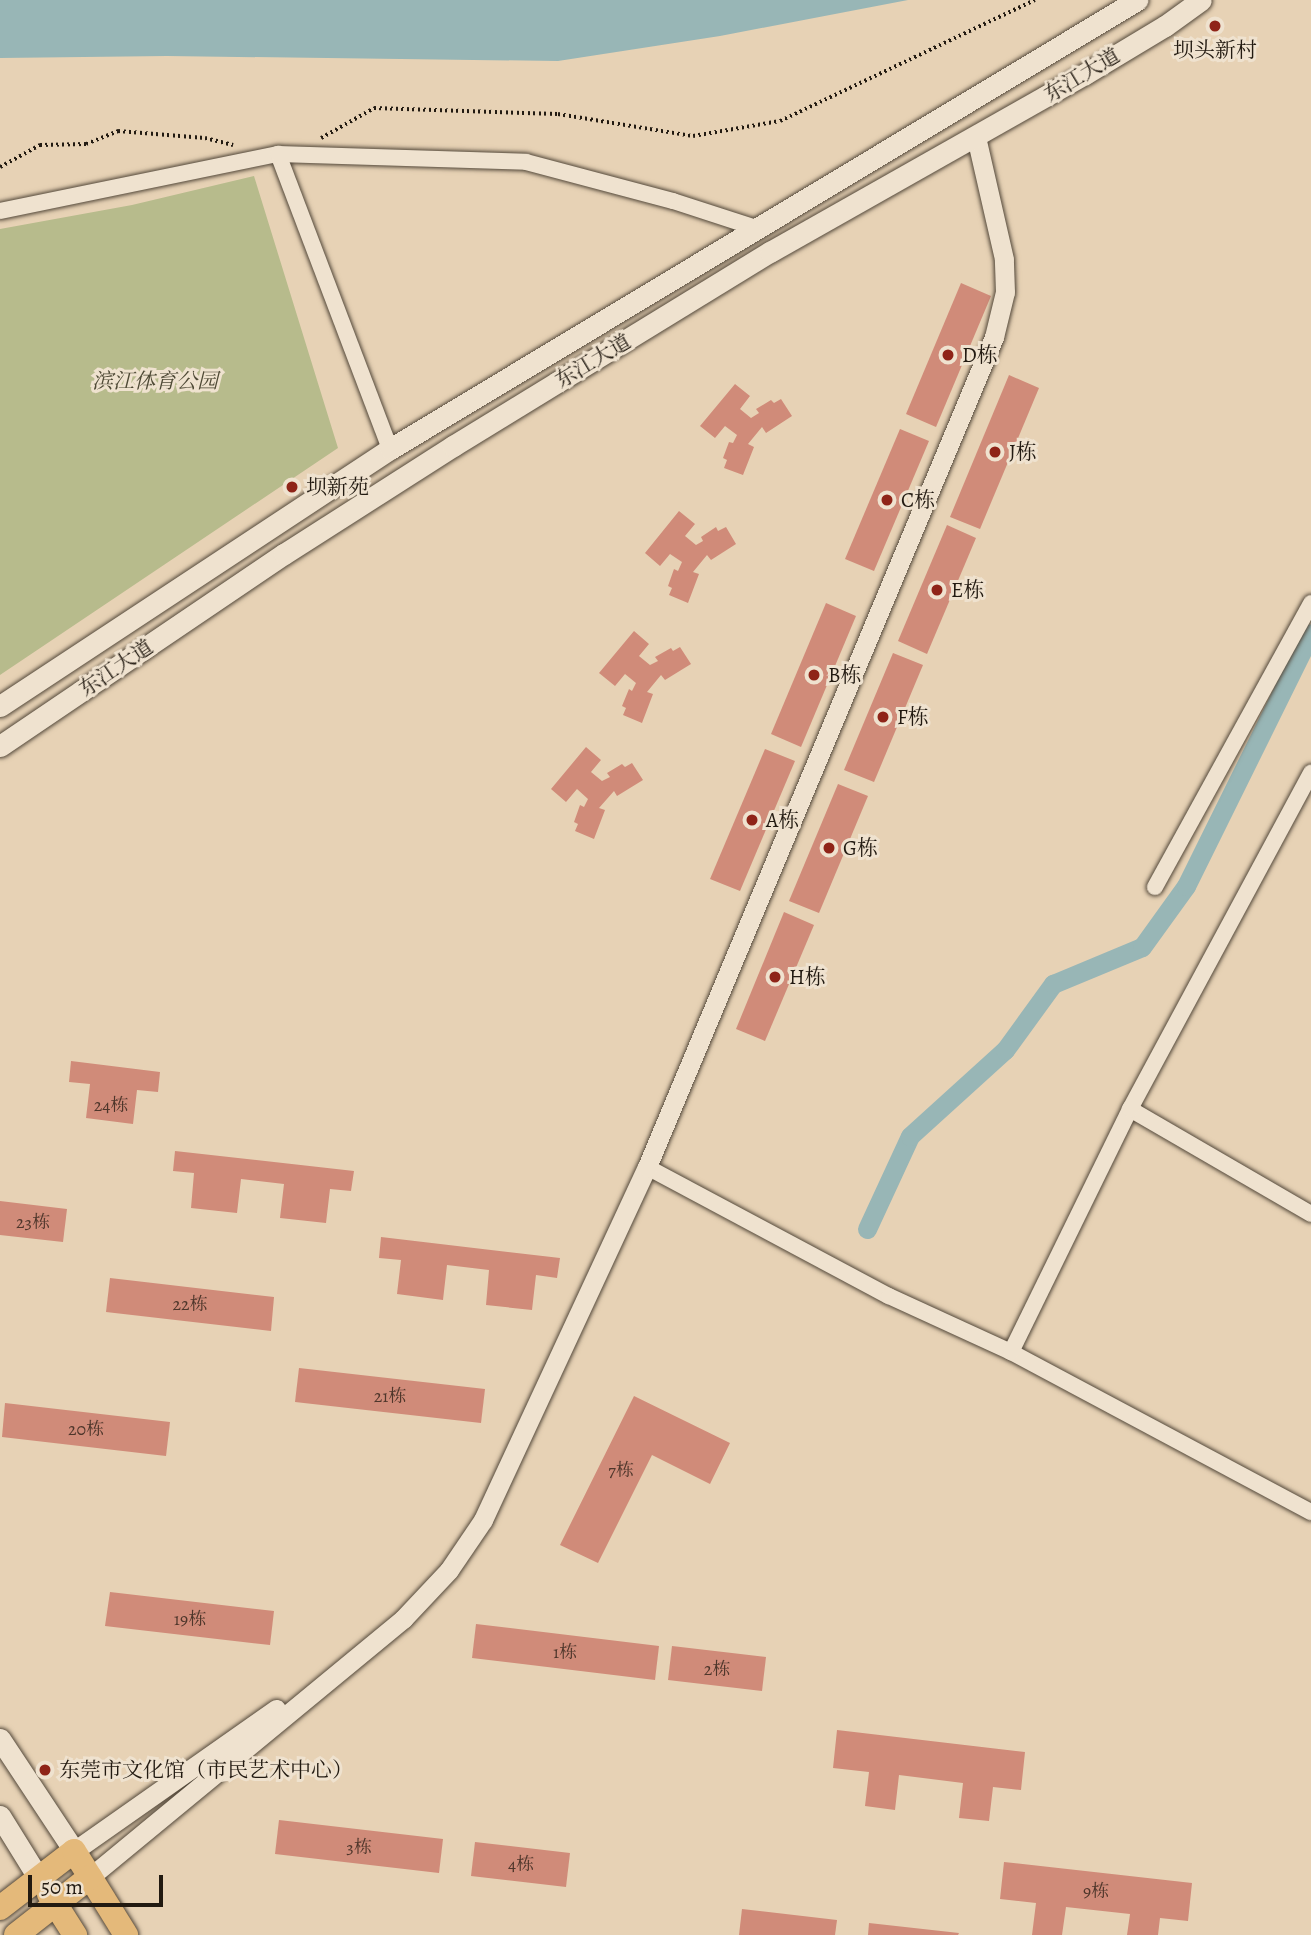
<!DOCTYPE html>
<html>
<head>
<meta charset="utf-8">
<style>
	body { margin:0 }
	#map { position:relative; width:1311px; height:1935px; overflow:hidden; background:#e7d2b5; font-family:Alegreya,"Noto Serif SC",serif }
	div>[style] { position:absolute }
	.green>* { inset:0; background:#b7bb8c }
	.water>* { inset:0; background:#98b6b6 }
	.canal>* { height:19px; margin:-9.5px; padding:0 9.5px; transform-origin:9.5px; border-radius:9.5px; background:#98b6b6 }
	.building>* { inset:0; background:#d08b79 }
	.path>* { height:3.5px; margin-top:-1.75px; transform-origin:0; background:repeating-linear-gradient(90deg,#221a11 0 2px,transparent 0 5.5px) }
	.roads { filter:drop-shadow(0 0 2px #53483a) drop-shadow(0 0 2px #53483a) }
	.minor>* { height:16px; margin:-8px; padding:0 8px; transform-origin:8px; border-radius:8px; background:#efe2cf }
	.tertiary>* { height:19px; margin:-9.5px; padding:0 9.5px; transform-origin:9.5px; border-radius:9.5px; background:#efe2cf }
	.secondary>* { height:21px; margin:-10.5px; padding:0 10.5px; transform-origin:10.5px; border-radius:10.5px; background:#efe2cf }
	.primary>* { height:24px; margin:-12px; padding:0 12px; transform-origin:12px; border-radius:12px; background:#e4b97a }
	.dots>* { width:19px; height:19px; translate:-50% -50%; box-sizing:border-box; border:4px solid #efe2cf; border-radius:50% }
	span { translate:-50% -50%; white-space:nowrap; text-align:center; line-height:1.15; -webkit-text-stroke:6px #efe2cf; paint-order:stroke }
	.number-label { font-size:18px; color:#4e362b }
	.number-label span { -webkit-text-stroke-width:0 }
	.poi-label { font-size:21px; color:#221a11 }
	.left { translate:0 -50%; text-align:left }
	.street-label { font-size:21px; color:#221a11 }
	.park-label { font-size:21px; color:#4f4a36; font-style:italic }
	.scale { position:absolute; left:28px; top:1875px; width:135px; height:32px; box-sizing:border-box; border:4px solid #221a11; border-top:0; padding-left:9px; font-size:21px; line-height:24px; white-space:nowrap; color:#221a11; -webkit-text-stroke:5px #efe2cf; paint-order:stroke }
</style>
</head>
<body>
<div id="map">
	<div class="green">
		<i style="clip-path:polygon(254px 176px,338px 448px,0 675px,0 229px,132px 205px)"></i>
	</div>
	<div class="water">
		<i style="clip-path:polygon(0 0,908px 0,720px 36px,558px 61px,167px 56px,0 58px)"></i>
	</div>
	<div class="canal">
		<i style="left:867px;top:1229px;width:102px;rotate:-65.2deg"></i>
		<i style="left:910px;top:1136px;width:128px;rotate:-42.2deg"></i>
		<i style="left:1005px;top:1050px;width:82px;rotate:-54deg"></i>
		<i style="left:1053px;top:984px;width:96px;rotate:-22.6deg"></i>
		<i style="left:1142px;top:947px;width:75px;rotate:-54.2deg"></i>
		<i style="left:1186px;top:886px;width:282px;rotate:-63.7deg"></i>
	</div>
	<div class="building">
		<i style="clip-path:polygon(961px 283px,991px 296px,936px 427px,906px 414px)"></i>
		<i style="clip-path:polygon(1009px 375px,1039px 388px,980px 529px,950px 517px)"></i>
		<i style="clip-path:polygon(735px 384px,750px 396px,740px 409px,751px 418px,759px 413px,756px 409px,771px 400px,774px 403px,781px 399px,792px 416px,766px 433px,762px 427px,748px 444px,754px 447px,743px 475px,724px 468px,727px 460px,723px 458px,729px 442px,733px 443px,737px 435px,725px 426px,715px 438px,700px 426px)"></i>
		<i style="clip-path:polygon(900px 429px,929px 441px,874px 571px,845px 559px)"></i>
		<i style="clip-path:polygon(679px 511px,695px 524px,685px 536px,696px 545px,703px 541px,701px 537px,716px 527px,718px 531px,726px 527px,736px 544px,711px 560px,707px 555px,693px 572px,699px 574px,688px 603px,669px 595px,672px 588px,668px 586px,674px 569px,678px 571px,682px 562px,670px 554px,660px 566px,645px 553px)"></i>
		<i style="clip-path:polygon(947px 525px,976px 538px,927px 654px,898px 641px)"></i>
		<i style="clip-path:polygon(826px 603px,856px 616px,801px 747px,771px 734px)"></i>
		<i style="clip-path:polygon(634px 631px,649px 644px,639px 656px,650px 665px,658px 661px,655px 657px,671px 648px,673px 651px,680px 647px,691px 664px,665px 680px,661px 675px,647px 692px,653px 694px,642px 723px,623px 715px,626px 708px,622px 706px,629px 689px,632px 691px,636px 683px,625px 674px,615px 686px,599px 673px)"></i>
		<i style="clip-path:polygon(893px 653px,923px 665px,874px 782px,844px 770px)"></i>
		<i style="clip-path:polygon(586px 747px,601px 760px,591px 772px,602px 781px,610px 777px,607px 773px,622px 764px,625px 767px,632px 763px,643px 780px,617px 796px,614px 791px,599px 808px,605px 810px,594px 839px,575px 831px,578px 824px,574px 822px,580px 805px,584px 807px,588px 799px,577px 789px,566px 802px,551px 789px)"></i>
		<i style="clip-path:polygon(765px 749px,795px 761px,740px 891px,710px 879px)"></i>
		<i style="clip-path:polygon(838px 784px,868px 796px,819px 913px,789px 901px)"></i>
		<i style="clip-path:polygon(784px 912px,814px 925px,765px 1041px,736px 1029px)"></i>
		<i style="clip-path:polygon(71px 1061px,160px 1072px,158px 1092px,137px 1090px,133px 1124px,86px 1118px,90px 1084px,69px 1082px)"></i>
		<i style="clip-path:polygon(175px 1151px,354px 1171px,351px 1191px,330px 1189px,326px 1223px,280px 1218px,284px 1184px,241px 1179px,237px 1213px,191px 1208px,194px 1173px,173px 1171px)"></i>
		<i style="clip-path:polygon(0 1201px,67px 1209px,63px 1242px,0 1235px)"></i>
		<i style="clip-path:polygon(381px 1237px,560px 1258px,557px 1278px,536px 1275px,532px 1310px,486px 1305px,489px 1270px,447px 1265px,443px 1300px,397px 1294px,401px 1260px,379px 1258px)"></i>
		<i style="clip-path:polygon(110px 1278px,274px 1297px,271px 1331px,106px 1312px)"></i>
		<i style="clip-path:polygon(299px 1368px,485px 1389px,481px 1423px,295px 1402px)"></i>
		<i style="clip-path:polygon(634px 1396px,730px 1443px,710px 1484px,652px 1455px,598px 1563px,560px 1545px)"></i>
		<i style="clip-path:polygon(5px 1403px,170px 1422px,166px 1456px,2px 1437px)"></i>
		<i style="clip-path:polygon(110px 1592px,274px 1611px,270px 1645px,105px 1626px)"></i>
		<i style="clip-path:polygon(476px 1624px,659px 1646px,655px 1680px,472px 1658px)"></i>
		<i style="clip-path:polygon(672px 1646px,766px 1657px,762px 1691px,668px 1680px)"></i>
		<i style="clip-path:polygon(837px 1730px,1025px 1752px,1021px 1790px,993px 1787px,989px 1821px,959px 1818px,963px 1783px,899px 1775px,895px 1810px,865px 1806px,869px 1772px,833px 1768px)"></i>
		<i style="clip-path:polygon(279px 1820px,443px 1839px,439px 1873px,275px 1854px)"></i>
		<i style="clip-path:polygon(475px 1842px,570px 1853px,566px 1887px,471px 1876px)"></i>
		<i style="clip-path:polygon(1004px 1862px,1192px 1883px,1188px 1921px,1160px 1918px,1158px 1935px,1127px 1935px,1130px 1914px,1066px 1907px,1062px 1935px,1032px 1935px,1036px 1903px,1000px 1899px)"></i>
		<i style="clip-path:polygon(742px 1909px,837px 1920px,835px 1935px,739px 1935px)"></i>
		<i style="clip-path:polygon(869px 1923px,959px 1933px,958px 1935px,868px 1935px)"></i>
	</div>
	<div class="path">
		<i style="left:321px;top:138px;width:61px;rotate:-29.5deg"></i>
		<i style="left:374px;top:108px;width:184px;rotate:1.9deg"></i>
		<i style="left:558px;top:114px;width:137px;rotate:9.3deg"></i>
		<i style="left:693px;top:136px;width:88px;rotate:-9.8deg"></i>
		<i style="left:780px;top:121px;width:282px;rotate:-25.4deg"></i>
		<i style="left:0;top:167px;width:46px;rotate:-28.8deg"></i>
		<i style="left:40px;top:145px;width:46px;rotate:-1.2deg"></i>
		<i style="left:86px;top:144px;width:35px;rotate:-22deg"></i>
		<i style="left:118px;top:131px;width:87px;rotate:4.6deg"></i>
		<i style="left:205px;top:138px;width:29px;rotate:14deg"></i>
	</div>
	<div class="roads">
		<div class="minor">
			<i style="left:278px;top:154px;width:316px;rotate:69.2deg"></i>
			<i style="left:0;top:211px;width:284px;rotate:-11.6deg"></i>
			<i style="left:278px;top:154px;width:248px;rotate:1.8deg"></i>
			<i style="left:526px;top:162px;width:152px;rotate:14.9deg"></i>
			<i style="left:673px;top:201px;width:87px;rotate:18deg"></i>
			<i style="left:1155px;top:887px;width:324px;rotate:-61.2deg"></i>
			<i style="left:1130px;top:1109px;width:209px;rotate:30.1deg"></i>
			<i style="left:647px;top:1167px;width:274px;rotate:28.1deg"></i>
			<i style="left:889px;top:1296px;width:134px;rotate:24.7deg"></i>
			<i style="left:1011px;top:1352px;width:340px;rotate:28.1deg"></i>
			<i style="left:1011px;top:1352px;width:271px;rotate:-63.9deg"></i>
			<i style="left:1130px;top:1109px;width:382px;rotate:-61.7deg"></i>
		</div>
		<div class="tertiary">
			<i style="left:74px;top:1851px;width:247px;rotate:-35.1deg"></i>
			<i style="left:90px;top:1877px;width:406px;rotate:-39.5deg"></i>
			<i style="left:403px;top:1619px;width:67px;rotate:-46.8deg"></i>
			<i style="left:449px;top:1570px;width:60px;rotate:-55.8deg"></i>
			<i style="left:483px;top:1520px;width:389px;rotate:-65.1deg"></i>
			<i style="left:647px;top:1167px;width:900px;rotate:-67.31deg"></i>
			<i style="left:994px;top:337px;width:46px;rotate:-76.3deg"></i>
			<i style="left:1005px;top:292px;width:33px;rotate:-92deg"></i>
			<i style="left:1004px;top:259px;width:125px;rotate:-102.9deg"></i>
		</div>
		<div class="secondary">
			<i style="left:0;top:706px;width:467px;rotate:-33.4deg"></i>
			<i style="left:390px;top:449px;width:872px;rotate:-31.01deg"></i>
			<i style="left:0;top:746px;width:343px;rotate:-34.1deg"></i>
			<i style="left:284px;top:554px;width:201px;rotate:-32.6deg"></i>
			<i style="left:453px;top:446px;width:372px;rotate:-31.5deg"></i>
			<i style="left:770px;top:252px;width:362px;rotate:-29.5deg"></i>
			<i style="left:1085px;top:74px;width:93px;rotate:-31deg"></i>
			<i style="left:1165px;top:26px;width:44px;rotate:-35.8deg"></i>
			<i style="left:0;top:1739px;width:134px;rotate:56.5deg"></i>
			<i style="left:0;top:1816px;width:74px;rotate:58.2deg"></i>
		</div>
		<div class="primary">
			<i style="left:49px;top:1894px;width:49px;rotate:57.6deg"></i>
			<i style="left:0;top:1908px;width:93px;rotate:-37.6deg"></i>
			<i style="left:74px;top:1851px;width:99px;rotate:58.2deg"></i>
			<i style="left:16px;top:1935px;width:94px;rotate:-38.1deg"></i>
		</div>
	</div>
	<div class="dots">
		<i style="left:1215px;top:26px;background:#8f2418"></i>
		<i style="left:948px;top:355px;background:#8f2418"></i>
		<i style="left:995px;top:452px;background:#8f2418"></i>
		<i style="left:292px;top:487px;background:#8f2418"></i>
		<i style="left:887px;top:500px;background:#8f2418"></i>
		<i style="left:937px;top:590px;background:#8f2418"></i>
		<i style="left:814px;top:675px;background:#8f2418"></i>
		<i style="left:883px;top:717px;background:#8f2418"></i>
		<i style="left:752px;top:820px;background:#8f2418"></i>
		<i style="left:829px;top:848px;background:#8f2418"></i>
		<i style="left:775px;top:977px;background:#8f2418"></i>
		<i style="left:45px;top:1770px;background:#8f2418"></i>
	</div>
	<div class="number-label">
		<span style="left:111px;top:1105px">24栋</span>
		<span style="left:33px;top:1222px">23栋</span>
		<span style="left:190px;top:1304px">22栋</span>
		<span style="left:390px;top:1396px">21栋</span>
		<span style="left:86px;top:1429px">20栋</span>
		<span style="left:621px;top:1470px">7栋</span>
		<span style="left:190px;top:1619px">19栋</span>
		<span style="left:565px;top:1652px">1栋</span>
		<span style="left:717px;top:1669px">2栋</span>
		<span style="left:359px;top:1847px">3栋</span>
		<span style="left:521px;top:1864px">4栋</span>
		<span style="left:1096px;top:1891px">9栋</span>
	</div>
	<div class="poi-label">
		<span style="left:1215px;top:50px">坝头新村</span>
		<span class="left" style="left:962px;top:355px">D栋</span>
		<span class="left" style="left:1009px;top:452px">J栋</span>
		<span class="left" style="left:306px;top:487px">坝新苑</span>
		<span class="left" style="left:901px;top:500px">C栋</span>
		<span class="left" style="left:951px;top:590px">E栋</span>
		<span class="left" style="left:828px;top:675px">B栋</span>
		<span class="left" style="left:897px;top:717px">F栋</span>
		<span class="left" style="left:766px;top:820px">A栋</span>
		<span class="left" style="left:843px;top:848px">G栋</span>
		<span class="left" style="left:789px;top:977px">H栋</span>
		<span class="left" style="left:59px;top:1770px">东莞市文化馆（市民艺术中心）</span>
	</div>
	<div class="street-label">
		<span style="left:1082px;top:75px;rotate:-31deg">东江大道</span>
		<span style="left:593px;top:361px;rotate:-31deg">东江大道</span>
		<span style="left:116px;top:668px;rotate:-34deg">东江大道</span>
	</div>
	<div class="park-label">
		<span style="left:155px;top:381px">滨江体育公园</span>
	</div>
	<div class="scale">50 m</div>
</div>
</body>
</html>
